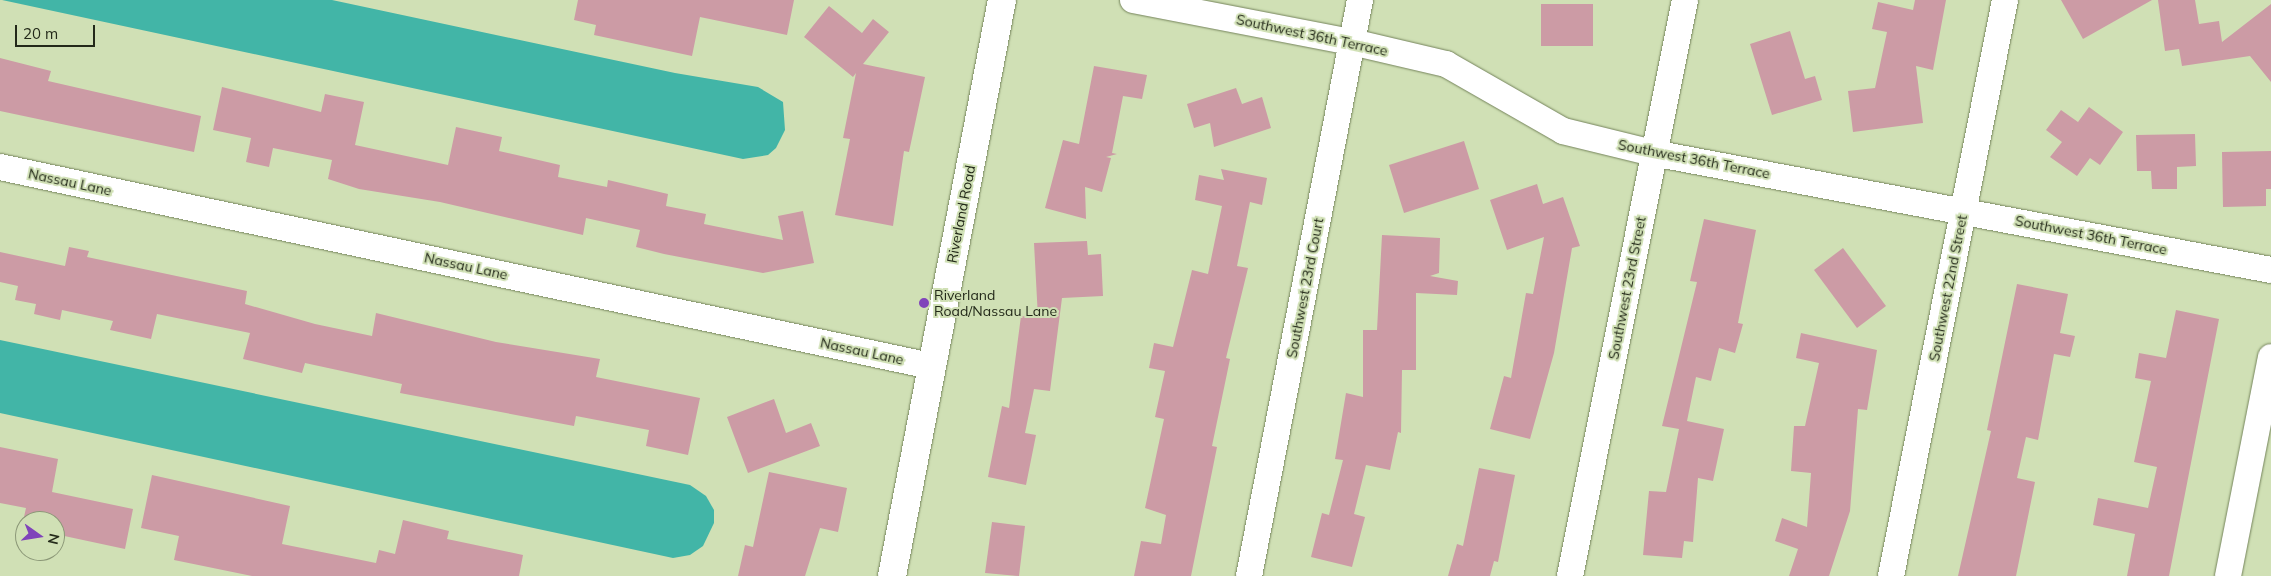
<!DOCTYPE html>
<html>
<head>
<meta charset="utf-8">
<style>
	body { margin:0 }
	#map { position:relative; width:2271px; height:576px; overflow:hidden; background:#d0e0b5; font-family:Mulish,sans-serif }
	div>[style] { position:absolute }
	.water>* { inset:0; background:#42b5a7 }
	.building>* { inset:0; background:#cc9ba5 }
	.roads { filter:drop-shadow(0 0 1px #75845c) drop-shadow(0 0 1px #75845c) }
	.minor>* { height:26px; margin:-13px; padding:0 13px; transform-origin:13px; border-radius:13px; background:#fff }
	.tertiary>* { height:28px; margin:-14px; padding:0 14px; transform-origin:14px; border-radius:14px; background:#fff }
	.dots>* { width:14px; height:14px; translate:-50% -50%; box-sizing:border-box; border:2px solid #d0e0b5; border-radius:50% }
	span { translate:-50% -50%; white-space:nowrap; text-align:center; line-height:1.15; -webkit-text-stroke:4px #d0e0b5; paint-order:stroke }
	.street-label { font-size:14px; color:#232919 }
	.poi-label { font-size:14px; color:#232919 }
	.left { translate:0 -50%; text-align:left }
	.north { position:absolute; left:15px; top:511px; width:50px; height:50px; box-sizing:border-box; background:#d0e0b5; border:1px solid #8b9777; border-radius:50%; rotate:103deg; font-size:14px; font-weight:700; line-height:20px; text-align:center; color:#232919 }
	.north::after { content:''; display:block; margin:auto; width:18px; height:22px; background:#8044ba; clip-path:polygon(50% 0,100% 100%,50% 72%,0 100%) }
	.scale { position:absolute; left:15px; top:25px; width:80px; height:22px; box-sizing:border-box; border:2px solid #232919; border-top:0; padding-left:6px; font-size:15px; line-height:18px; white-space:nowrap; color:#232919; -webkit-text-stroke:4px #d0e0b5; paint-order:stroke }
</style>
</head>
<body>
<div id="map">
	<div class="water">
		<i style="clip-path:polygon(2px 0,332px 0,675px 73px,758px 87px,783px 102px,785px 130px,776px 148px,768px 155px,743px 159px)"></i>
		<i style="clip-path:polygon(0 340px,690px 485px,706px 496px,714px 510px,714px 523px,703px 546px,690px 555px,673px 558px,0 413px)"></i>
	</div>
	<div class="building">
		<i style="clip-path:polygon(578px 0,794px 0,787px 35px,700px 17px,692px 56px,594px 35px,596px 25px,574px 20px)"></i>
		<i style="clip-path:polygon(1915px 0,1946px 0,1933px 70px,1916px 66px,1923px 123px,1853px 132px,1848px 91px,1875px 88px,1887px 32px,1872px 29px,1878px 2px,1913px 10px)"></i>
		<i style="clip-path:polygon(2061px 0,2152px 0,2083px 39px)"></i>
		<i style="clip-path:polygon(2158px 0,2195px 0,2199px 24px,2219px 21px,2222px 42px,2271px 4px,2271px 82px,2250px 56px,2182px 66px,2179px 49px,2165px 51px)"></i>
		<i style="clip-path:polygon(1541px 4px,1593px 4px,1593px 46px,1541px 46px)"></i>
		<i style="clip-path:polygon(829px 6px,862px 33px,873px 19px,889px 32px,863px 64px,925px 77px,909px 152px,904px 151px,893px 226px,835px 215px,850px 139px,843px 138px,856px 73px,853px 77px,804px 37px)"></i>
		<i style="clip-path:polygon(1790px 31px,1805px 79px,1815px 76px,1822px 100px,1772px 115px,1750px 44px)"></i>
		<i style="clip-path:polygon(0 58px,51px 71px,48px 81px,201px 116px,194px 152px,0 111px)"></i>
		<i style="clip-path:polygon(1094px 66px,1147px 75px,1142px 99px,1123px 96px,1112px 153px,1117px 154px,1106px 157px,1111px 158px,1102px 192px,1085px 187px,1086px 219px,1045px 208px,1063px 140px,1079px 144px)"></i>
		<i style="clip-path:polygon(222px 87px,321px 112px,325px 94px,364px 102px,355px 145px,448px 165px,456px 127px,502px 137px,499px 151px,560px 165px,558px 177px,607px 187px,608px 180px,668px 194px,666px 206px,706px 214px,704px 224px,783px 240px,778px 216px,803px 211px,814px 263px,763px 273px,664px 254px,636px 247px,640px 230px,586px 218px,583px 235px,440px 202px,359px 189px,328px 179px,332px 160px,273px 148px,269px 167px,246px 162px,251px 138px,213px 130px)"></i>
		<i style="clip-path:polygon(1236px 88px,1242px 104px,1262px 97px,1271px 128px,1214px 147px,1210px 123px,1194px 128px,1187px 104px)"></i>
		<i style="clip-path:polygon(2089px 107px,2123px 132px,2100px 165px,2090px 158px,2077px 176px,2050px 157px,2062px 142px,2046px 130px,2061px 110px,2078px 122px)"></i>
		<i style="clip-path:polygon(2195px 134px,2196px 166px,2177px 167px,2177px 189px,2152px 189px,2151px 171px,2137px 171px,2136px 135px)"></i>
		<i style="clip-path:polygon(1464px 141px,1479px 189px,1404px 213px,1389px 165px)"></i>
		<i style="clip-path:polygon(2271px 151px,2271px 189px,2266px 189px,2266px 206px,2223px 207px,2222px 152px)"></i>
		<i style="clip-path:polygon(1221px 169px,1267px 178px,1262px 205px,1250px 202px,1237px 266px,1248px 268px,1226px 358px,1230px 359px,1212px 446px,1217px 447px,1191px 576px,1134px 576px,1141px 541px,1161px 544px,1166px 515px,1145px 508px,1164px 419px,1155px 417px,1165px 371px,1149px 368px,1154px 343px,1173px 347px,1192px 270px,1208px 274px,1222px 206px,1195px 200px,1199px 175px,1224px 180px)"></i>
		<i style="clip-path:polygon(1537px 184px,1543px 204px,1563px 197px,1580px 246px,1572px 248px,1554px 353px,1530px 439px,1490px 429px,1504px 376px,1511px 378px,1526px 293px,1533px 294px,1544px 237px,1507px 250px,1490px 200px)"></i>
		<i style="clip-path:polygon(1704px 219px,1756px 230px,1738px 323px,1743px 324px,1735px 353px,1719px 348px,1711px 381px,1696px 377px,1687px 421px,1724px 429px,1713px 481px,1698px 478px,1693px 542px,1684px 541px,1682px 558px,1643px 555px,1649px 491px,1666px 492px,1679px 429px,1662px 426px,1697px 282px,1690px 281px)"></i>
		<i style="clip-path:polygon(1382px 235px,1440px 238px,1439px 273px,1430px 276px,1458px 281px,1457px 295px,1416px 293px,1416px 370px,1402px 370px,1401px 433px,1398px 432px,1390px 470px,1366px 465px,1354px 514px,1365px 517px,1352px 567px,1311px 557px,1322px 513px,1329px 515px,1343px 460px,1335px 459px,1346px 393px,1363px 397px,1363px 330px,1377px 330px)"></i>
		<i style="clip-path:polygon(1087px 241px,1088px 255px,1101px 254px,1103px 296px,1062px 298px,1050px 391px,1034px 389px,1025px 433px,1036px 435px,1026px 485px,988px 477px,1002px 406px,1009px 408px,1021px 316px,1038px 318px,1034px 243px)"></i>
		<i style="clip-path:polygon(69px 247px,89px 251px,87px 257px,247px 291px,245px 304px,315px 324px,372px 336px,376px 313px,496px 342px,600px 359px,596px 377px,700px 398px,688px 455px,646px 446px,649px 430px,576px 416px,574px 426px,400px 393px,402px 384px,305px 363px,302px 373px,243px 359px,250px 333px,157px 314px,151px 339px,110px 330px,113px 321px,62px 310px,60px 320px,34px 314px,36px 304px,15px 300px,18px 286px,0 282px,0 252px,65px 266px)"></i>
		<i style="clip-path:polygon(1843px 248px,1886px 306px,1857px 328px,1814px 270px)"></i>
		<i style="clip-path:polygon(2017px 284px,2068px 294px,2060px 333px,2075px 336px,2070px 357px,2054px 354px,2038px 440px,2026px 437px,2017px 478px,2035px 482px,2016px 576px,1958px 576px,1991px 431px,1987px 430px)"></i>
		<i style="clip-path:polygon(2176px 310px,2219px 319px,2169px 576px,2127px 576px,2135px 534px,2093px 525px,2098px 498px,2148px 508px,2157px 467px,2134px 462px,2151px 381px,2135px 378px,2139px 353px,2166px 358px)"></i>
		<i style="clip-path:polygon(1801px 333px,1877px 350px,1867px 410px,1858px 409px,1850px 511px,1829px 576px,1789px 576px,1798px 549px,1775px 541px,1782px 518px,1807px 527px,1811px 473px,1791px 471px,1794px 426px,1805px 426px,1819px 363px,1796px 358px)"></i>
		<i style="clip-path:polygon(774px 399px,786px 433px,811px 423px,820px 446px,748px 473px,727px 417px)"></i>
		<i style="clip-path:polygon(0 447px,58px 459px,52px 492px,133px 509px,125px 549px,55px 534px,55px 521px,25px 521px,25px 527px,22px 526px,26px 508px,0 503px)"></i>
		<i style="clip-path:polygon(1479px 468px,1515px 475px,1498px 562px,1494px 561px,1490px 576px,1448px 576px,1457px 544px,1463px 546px)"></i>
		<i style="clip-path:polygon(769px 472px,847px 488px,838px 532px,820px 528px,805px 576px,738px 576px,745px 545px,753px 547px)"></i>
		<i style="clip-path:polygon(152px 475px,290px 506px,282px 544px,376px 563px,379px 550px,395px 554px,403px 520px,449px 531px,447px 539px,523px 555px,519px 576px,252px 576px,174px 560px,179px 536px,141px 528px)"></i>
		<i style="clip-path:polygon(992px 522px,1025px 526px,1019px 576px,985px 573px)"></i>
	</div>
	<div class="roads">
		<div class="minor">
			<i style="left:1133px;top:0;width:223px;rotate:10.9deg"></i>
			<i style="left:1352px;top:42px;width:97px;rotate:13.2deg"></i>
			<i style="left:1446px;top:64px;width:135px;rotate:29.8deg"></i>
			<i style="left:1563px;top:131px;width:93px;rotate:13.7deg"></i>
			<i style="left:1653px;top:153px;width:629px;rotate:10.72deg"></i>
			<i style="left:0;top:167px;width:952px;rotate:12.07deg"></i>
			<i style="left:1249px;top:576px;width:587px;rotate:-79.09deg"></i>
			<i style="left:1570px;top:576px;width:587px;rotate:-78.71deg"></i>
			<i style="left:1891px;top:576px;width:587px;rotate:-78.8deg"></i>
			<i style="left:2228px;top:576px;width:223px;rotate:-78.9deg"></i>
		</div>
		<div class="tertiary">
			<i style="left:892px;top:576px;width:586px;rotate:-79.19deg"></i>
		</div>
	</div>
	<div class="dots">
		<i style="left:924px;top:303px;background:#8044ba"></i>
	</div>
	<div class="street-label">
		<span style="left:1312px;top:35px;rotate:12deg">Southwest 36th Terrace</span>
		<span style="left:1694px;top:159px;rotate:11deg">Southwest 36th Terrace</span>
		<span style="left:70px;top:182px;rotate:12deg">Nassau Lane</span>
		<span style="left:961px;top:214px;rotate:-79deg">Riverland Road</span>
		<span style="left:2091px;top:235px;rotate:11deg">Southwest 36th Terrace</span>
		<span style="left:466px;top:266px;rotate:12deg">Nassau Lane</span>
		<span style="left:1305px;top:288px;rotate:-79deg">Southwest 23rd Court</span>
		<span style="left:1627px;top:288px;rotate:-79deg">Southwest 23rd Street</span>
		<span style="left:1948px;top:288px;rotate:-79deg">Southwest 22nd Street</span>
		<span style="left:862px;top:351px;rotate:12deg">Nassau Lane</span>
	</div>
	<div class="poi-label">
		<span class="left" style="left:934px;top:303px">Riverland<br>Road/Nassau Lane</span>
	</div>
	<div class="north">N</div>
	<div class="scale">20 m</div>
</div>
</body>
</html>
